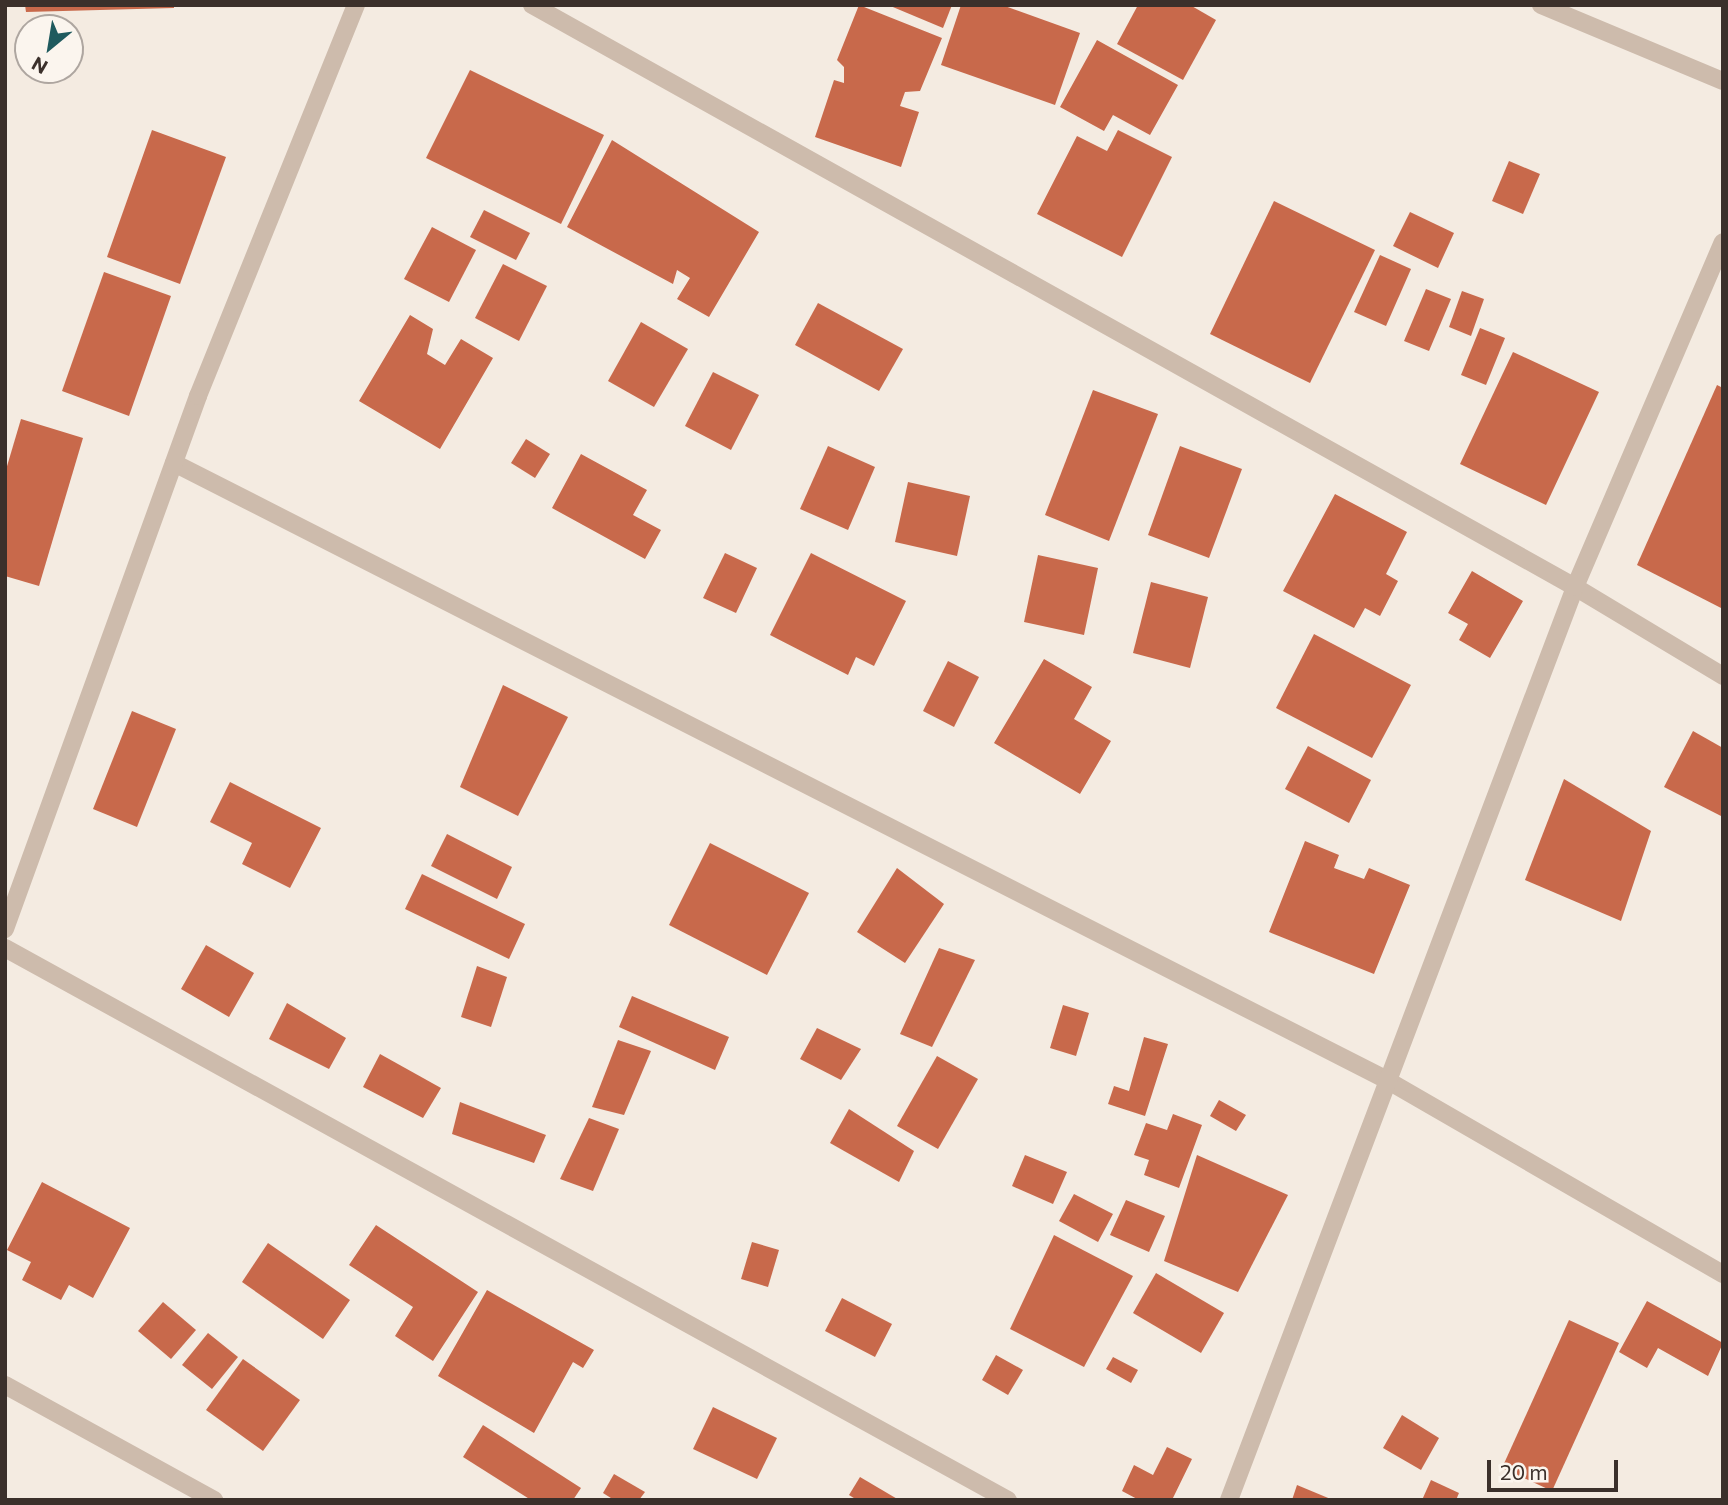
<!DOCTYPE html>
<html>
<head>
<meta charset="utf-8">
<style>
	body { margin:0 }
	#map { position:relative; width:1728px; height:1505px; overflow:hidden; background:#f4ebe1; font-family:Commissioner,sans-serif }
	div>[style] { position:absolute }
	.building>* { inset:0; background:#c8694b }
	.minor>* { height:18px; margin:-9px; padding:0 9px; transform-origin:9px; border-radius:9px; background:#cdbbac }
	span { translate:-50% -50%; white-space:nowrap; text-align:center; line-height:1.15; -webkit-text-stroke:6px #fbf5ee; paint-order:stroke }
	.frame { position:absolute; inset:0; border:7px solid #3b302b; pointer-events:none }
	.north { position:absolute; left:14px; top:14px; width:70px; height:70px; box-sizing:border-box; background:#fbf5ee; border:2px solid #aea6a0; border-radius:50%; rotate:210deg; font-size:19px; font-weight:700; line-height:28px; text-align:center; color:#3b302b }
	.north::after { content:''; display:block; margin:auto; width:24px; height:32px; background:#1f5a5e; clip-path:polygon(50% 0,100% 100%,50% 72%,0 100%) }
	.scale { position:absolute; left:1487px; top:1460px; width:131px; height:32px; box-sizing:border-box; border:4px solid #3b302b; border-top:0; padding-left:9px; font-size:21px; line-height:24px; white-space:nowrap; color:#3b302b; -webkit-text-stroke:5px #fbf5ee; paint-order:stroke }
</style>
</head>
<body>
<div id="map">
	<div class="building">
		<i style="clip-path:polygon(25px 5px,174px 5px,174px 8px,26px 12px)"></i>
		<i style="clip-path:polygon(859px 5px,942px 38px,920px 91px,905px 92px,900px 106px,919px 112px,901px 167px,815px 137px,834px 80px,844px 83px,844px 67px,837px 60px)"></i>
		<i style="clip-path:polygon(888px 5px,952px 5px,943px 28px)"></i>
		<i style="clip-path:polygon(961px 5px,1002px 5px,1080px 33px,1055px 105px,941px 65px)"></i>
		<i style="clip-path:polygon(1138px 5px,1190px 5px,1216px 20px,1183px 80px,1117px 44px)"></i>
		<i style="clip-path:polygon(1097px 40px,1178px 85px,1150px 135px,1113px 115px,1104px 131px,1060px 107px)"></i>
		<i style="clip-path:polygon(470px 70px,604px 135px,561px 224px,426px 158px)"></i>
		<i style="clip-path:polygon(152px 130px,226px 157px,180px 284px,107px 257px)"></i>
		<i style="clip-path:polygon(1118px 130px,1172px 157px,1122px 257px,1037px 214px,1077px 136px,1107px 151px)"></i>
		<i style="clip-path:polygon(612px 140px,759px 232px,709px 317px,677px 299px,690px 278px,677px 270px,673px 284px,567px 227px)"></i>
		<i style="clip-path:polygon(1509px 161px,1540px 174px,1523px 214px,1492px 201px)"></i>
		<i style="clip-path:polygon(1274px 201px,1375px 250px,1310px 383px,1210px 334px)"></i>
		<i style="clip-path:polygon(484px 210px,530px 233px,516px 260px,470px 237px)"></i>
		<i style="clip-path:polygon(1410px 212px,1454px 233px,1438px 268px,1393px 246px)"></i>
		<i style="clip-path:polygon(432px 227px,476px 250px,449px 302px,404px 279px)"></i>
		<i style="clip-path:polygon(1380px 255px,1411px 269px,1386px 326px,1354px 312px)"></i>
		<i style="clip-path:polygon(503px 264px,547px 286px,519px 341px,475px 318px)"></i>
		<i style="clip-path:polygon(104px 272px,171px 296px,129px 416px,62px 391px)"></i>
		<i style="clip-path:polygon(1426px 289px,1451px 299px,1429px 351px,1404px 341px)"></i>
		<i style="clip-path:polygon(1462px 291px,1484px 299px,1471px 336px,1449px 327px)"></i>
		<i style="clip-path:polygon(818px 303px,903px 349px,879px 391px,795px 345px)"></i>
		<i style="clip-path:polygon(410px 315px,433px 329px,427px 354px,445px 365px,461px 339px,493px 358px,440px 449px,359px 401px)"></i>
		<i style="clip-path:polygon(641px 322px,688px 349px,654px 407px,608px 381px)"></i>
		<i style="clip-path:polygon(1480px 328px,1505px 338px,1486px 385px,1461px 375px)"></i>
		<i style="clip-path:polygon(1513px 352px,1599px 392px,1546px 505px,1460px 464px)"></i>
		<i style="clip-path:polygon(713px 372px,759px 395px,731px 450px,685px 426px)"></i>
		<i style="clip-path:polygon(1717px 385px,1723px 388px,1723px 609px,1637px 565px)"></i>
		<i style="clip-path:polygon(1093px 390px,1158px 414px,1109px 541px,1045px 515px)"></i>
		<i style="clip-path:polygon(21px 419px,83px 438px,39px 586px,5px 576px,5px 473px)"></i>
		<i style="clip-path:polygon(526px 439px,550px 454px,535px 478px,511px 463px)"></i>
		<i style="clip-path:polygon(828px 446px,875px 467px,848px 530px,800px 509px)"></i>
		<i style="clip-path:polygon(1180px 446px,1242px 469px,1209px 558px,1148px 535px)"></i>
		<i style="clip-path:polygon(581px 454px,647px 490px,633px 515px,661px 530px,645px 559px,552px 508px)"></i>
		<i style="clip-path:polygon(908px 482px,970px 496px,957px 556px,895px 542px)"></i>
		<i style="clip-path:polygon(1335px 494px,1407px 532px,1386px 574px,1398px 581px,1380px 616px,1365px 608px,1354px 628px,1283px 591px)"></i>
		<i style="clip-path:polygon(725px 553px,757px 568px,736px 613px,703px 598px)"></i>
		<i style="clip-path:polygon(811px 553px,906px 601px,874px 666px,856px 657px,848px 675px,770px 635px)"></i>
		<i style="clip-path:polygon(1038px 555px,1098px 568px,1084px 635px,1024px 622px)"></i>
		<i style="clip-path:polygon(1472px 571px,1523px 601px,1490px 658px,1459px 640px,1468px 624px,1448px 613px)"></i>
		<i style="clip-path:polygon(1151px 582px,1208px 597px,1190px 668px,1133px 653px)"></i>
		<i style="clip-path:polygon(1314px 634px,1411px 685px,1372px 758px,1276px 708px)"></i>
		<i style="clip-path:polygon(1044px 659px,1092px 687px,1074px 719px,1111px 741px,1080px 794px,994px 743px)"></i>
		<i style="clip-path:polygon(948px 661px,979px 677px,954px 727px,923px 711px)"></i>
		<i style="clip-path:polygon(503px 685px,568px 717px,518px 816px,460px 787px)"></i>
		<i style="clip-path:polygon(132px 711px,176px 729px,137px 827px,93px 809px)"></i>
		<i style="clip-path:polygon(1693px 731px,1723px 748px,1723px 817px,1664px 787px)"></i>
		<i style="clip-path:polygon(1308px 746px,1371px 780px,1349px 823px,1285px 789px)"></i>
		<i style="clip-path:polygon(1564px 779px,1651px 831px,1621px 921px,1525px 880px)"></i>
		<i style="clip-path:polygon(230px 782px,321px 828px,290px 888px,242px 864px,252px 843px,210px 822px)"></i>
		<i style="clip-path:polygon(447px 834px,512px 867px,497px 899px,431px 866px)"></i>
		<i style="clip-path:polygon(1305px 841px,1339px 855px,1334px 868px,1364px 879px,1369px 868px,1410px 885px,1374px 974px,1269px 932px)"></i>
		<i style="clip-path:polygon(710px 843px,809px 893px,767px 975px,669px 925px)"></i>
		<i style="clip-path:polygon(897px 868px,944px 904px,905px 963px,857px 932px)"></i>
		<i style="clip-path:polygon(422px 874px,525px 924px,509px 959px,405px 909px)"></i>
		<i style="clip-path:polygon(206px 945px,254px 973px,229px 1017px,181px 989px)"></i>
		<i style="clip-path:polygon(939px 948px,975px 960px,932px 1047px,900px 1034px)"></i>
		<i style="clip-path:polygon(477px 966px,507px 977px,491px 1027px,461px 1017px)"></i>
		<i style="clip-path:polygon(632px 996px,729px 1037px,715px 1070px,619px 1027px)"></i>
		<i style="clip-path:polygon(287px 1003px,346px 1038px,329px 1069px,269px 1039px)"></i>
		<i style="clip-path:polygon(1063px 1005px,1089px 1013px,1076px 1056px,1050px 1048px)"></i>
		<i style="clip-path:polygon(817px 1028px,861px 1049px,841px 1080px,800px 1059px)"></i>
		<i style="clip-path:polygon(1144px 1037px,1168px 1044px,1145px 1116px,1108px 1104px,1114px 1086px,1129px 1091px)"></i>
		<i style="clip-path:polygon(618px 1040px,651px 1051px,624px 1115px,592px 1107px)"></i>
		<i style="clip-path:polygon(380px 1054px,441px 1088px,423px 1118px,363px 1087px)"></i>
		<i style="clip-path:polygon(937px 1056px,978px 1079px,938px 1149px,897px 1126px)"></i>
		<i style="clip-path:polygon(1219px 1100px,1246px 1115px,1236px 1131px,1210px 1116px)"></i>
		<i style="clip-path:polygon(460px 1102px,546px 1135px,534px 1163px,452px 1134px)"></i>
		<i style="clip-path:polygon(849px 1109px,914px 1151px,899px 1182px,830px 1143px)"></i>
		<i style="clip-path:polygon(1173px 1114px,1202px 1125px,1179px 1188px,1144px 1175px,1149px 1160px,1134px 1155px,1146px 1123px,1167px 1130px)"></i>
		<i style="clip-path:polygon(589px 1118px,619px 1129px,593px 1191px,560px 1179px)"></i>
		<i style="clip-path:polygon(1025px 1155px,1067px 1172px,1053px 1204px,1012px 1186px)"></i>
		<i style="clip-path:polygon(1197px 1155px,1288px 1195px,1238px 1292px,1164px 1261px)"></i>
		<i style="clip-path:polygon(42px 1182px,130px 1228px,93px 1298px,69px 1285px,61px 1300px,22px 1280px,31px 1262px,7px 1250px)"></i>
		<i style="clip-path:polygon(1074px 1194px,1113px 1214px,1098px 1242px,1059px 1221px)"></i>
		<i style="clip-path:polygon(1126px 1200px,1165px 1216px,1149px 1252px,1110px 1235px)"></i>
		<i style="clip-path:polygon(376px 1225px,478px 1292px,433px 1361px,395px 1336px,413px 1307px,349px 1265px)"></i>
		<i style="clip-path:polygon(1054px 1235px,1133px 1276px,1084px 1367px,1010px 1329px)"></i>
		<i style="clip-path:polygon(752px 1242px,779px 1250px,768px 1287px,741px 1279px)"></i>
		<i style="clip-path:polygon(268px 1243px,350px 1300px,323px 1339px,242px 1282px)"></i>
		<i style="clip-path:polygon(1156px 1273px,1224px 1313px,1201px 1353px,1133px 1313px)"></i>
		<i style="clip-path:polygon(487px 1290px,594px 1350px,583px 1368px,573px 1362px,534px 1433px,438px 1376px)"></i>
		<i style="clip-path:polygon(842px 1298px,892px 1324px,875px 1357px,825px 1331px)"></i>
		<i style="clip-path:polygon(1647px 1301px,1723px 1343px,1708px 1376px,1658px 1348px,1647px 1368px,1619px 1352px)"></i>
		<i style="clip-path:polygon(163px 1302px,196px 1330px,171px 1359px,138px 1331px)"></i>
		<i style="clip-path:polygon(1569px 1320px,1619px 1343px,1552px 1491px,1502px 1468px)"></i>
		<i style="clip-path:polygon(208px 1333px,238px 1357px,212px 1389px,182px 1365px)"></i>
		<i style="clip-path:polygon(996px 1355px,1023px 1370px,1008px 1395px,982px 1380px)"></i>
		<i style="clip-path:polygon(1113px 1357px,1138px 1370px,1131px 1383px,1106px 1369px)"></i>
		<i style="clip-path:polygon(243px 1359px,300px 1400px,263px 1451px,206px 1410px)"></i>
		<i style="clip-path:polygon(713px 1407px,777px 1438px,757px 1479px,693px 1449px)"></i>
		<i style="clip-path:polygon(1402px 1415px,1439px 1438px,1421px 1470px,1383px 1448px)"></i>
		<i style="clip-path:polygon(483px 1425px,581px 1488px,573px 1500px,531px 1500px,463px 1457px)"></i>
		<i style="clip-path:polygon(1167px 1447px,1192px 1459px,1172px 1500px,1139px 1500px,1122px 1491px,1134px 1465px,1153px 1475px)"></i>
		<i style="clip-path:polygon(614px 1474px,645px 1492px,639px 1500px,614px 1500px,603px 1493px)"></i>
		<i style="clip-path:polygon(860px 1477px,899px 1500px,857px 1500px,849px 1495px)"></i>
		<i style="clip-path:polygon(1431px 1480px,1459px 1493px,1456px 1500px,1422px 1500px)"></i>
		<i style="clip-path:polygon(1297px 1485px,1333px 1500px,1292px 1500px)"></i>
	</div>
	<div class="minor">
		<i style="left:532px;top:5px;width:1194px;rotate:29.16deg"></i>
		<i style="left:1575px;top:587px;width:173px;rotate:31deg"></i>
		<i style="left:1541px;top:5px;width:197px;rotate:22.7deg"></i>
		<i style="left:174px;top:463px;width:1359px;rotate:26.96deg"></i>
		<i style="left:1385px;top:1079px;width:390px;rotate:30deg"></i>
		<i style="left:5px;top:929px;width:567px;rotate:-70.09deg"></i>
		<i style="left:198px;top:396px;width:422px;rotate:-68deg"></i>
		<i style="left:5px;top:948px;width:1145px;rotate:28.83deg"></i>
		<i style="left:5px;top:1385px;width:239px;rotate:28.8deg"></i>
		<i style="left:1229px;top:1500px;width:976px;rotate:-69.24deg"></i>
		<i style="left:1575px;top:587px;width:375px;rotate:-66.8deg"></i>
	</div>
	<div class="frame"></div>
	<div class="north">N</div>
	<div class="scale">20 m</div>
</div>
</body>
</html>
